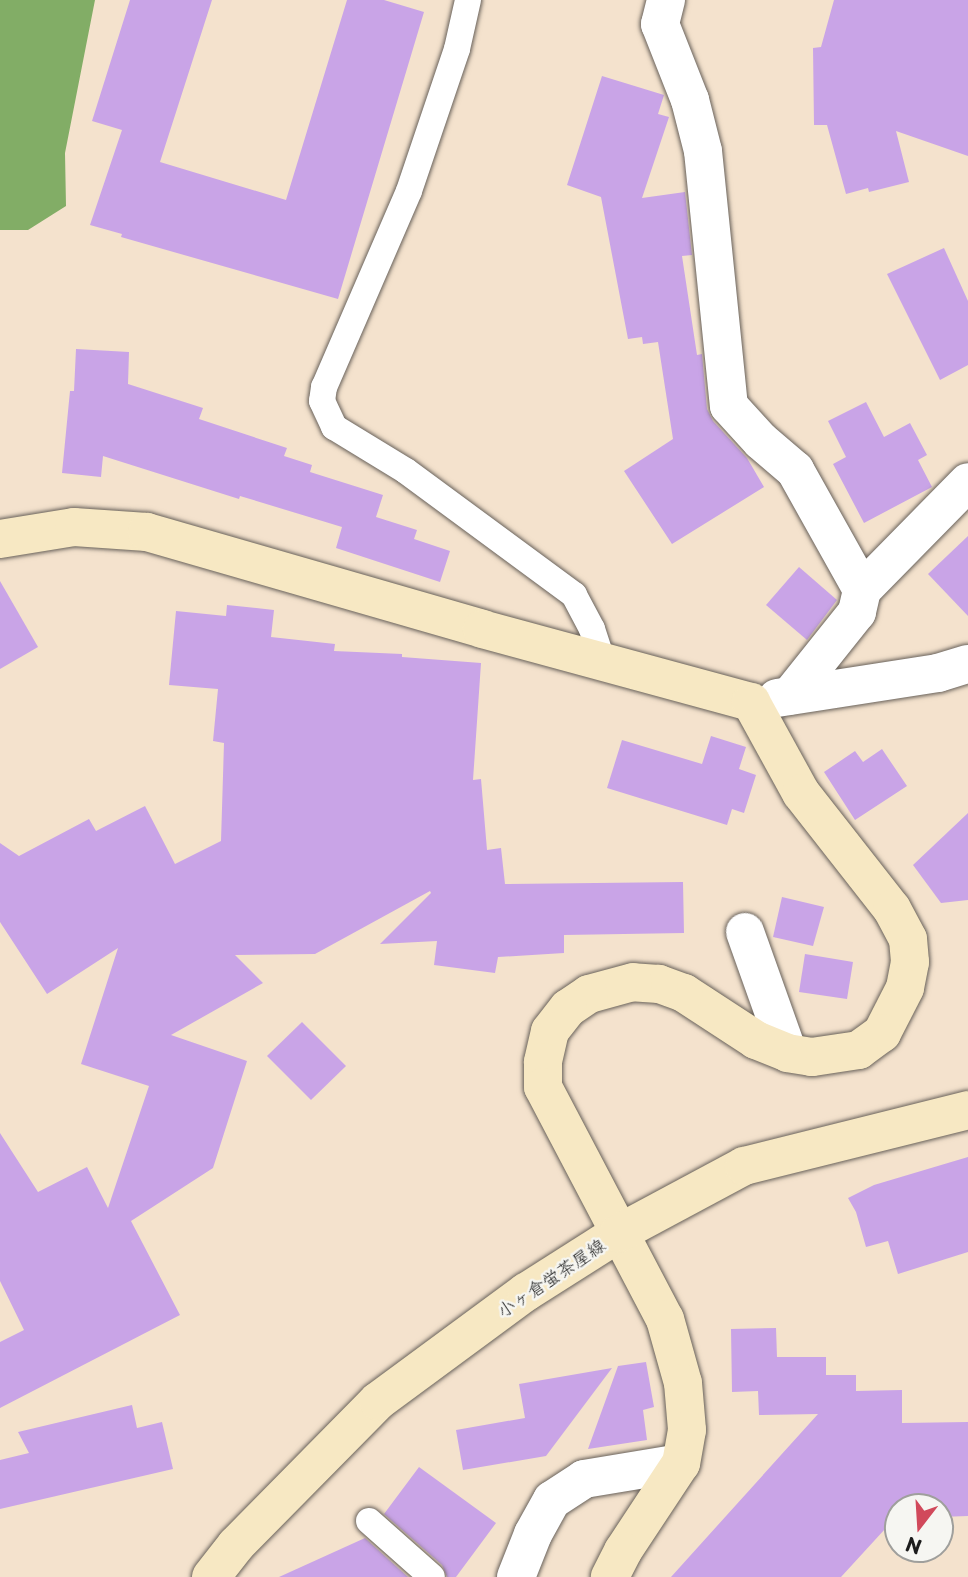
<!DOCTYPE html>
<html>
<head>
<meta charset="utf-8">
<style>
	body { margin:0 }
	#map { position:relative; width:968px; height:1577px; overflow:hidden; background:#f4e2cd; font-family:"Playpen Sans","Klee One",sans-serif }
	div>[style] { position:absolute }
	.forest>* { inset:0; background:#82ad66 }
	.building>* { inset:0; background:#c9a4e7 }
	.roads { filter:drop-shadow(0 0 2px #68615a) drop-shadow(0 0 2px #68615a) }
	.lane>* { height:26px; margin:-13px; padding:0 13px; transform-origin:13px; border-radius:13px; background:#fff }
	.street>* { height:38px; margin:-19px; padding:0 19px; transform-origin:19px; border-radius:19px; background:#fff }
	.secondary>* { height:38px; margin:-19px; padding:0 19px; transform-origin:19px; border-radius:19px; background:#f7e8c3 }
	span { translate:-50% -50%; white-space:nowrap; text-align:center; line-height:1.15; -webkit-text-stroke:5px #f6f6f2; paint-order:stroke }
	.street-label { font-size:18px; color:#1c1c1c }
	.north { position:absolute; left:884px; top:1493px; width:70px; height:70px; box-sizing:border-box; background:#f6f6f2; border:2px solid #9f9f9c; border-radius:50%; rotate:197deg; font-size:19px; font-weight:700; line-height:28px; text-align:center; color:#1c1c1c }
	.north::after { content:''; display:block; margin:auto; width:24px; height:32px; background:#d1495b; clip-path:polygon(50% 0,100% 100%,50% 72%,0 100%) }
</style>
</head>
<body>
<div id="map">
	<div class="forest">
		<i style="clip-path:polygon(0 0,95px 0,65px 153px,66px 206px,28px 230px,0 230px)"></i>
	</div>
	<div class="building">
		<i style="clip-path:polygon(130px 0,212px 0,160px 162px,286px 200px,347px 0,384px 0,424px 12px,338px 299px,121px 237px,122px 234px,90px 225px,122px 130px,92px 121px)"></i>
		<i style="clip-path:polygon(834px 0,968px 0,968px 156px,896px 131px,909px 182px,869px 192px,868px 188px,846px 194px,827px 125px,814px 125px,813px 48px,821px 47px)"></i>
		<i style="clip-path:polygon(602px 76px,664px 95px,658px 114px,669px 117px,642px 198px,685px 192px,692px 255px,682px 256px,697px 355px,702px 354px,707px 409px,713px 421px,747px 458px,764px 487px,672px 544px,624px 471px,673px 439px,658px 342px,643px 344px,642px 337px,628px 339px,601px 197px,567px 185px)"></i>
		<i style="clip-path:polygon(944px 248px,968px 301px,968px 365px,940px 380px,887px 274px)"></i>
		<i style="clip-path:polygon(76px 349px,129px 352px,128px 384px,203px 408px,199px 419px,287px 448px,284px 456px,312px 465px,310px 472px,383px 495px,376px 517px,417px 530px,414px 539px,450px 551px,440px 582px,336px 548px,342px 527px,240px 496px,239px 499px,103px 456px,101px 477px,62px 473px,70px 391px,74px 391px)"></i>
		<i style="clip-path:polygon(866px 402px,884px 437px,910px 423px,927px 455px,918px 460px,932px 487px,864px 523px,833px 464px,846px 457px,828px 421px)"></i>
		<i style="clip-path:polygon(968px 536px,968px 616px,928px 574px)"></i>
		<i style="clip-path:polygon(799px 567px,837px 600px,807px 640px,766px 605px)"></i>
		<i style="clip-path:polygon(0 581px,38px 647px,0 669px)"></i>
		<i style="clip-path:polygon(227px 605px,274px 610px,271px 637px,335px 644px,334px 651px,402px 654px,402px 657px,481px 663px,473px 780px,481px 779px,487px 850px,501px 848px,505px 884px,683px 882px,684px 933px,564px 935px,564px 953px,498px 957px,495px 973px,434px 965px,437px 941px,380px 944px,431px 893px,430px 891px,315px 954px,235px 955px,263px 983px,171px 1035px,247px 1061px,213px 1168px,131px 1221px,180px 1315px,0 1408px,0 1342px,24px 1330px,0 1281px,0 1133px,38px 1192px,87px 1167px,108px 1208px,149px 1086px,81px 1064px,118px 948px,47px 994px,0 922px,0 843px,19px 856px,89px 819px,96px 831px,145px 806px,175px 864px,221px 841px,224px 743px,213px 741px,218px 689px,169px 685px,176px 611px,226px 616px)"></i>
		<i style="clip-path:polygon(711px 736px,746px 747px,739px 769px,756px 775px,744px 813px,732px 809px,727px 825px,607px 788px,622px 740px,702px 764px)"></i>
		<i style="clip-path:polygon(882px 749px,907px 786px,855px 820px,824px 772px,855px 751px,863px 762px)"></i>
		<i style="clip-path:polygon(968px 813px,968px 900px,941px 903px,913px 865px)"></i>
		<i style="clip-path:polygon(782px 897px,824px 907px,813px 946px,773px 937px)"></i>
		<i style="clip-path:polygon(805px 954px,853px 962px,847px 999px,799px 992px)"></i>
		<i style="clip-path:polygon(302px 1022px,346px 1066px,311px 1100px,267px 1056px)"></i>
		<i style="clip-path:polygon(968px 1157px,968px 1252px,898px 1274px,888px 1241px,866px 1247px,856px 1212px,848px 1198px,874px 1185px)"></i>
		<i style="clip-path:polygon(776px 1328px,777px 1357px,826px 1357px,826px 1375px,856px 1375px,856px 1391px,902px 1390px,902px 1423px,968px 1422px,968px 1516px,940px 1517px,940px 1507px,898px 1507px,898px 1520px,889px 1532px,885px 1529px,841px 1577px,671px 1577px,818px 1414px,759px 1415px,758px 1391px,732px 1392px,731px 1329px)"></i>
		<i style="clip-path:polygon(646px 1362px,654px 1407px,643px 1410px,647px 1440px,588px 1449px,618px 1366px)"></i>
		<i style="clip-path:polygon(612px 1368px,546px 1456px,463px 1470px,456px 1430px,525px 1418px,519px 1384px)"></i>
		<i style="clip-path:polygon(132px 1405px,137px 1428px,162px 1422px,173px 1469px,0 1509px,0 1460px,29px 1453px,18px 1432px)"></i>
		<i style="clip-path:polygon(419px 1467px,496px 1523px,456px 1577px,447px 1577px,442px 1565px,384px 1514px)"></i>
		<i style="clip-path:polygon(365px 1538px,408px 1577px,279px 1577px)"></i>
	</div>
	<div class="roads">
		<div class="lane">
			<i style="left:468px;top:0;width:50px;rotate:102.7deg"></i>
			<i style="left:457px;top:49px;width:150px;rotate:108.7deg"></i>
			<i style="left:409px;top:191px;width:214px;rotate:113.4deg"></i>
			<i style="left:324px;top:387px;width:14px;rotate:98deg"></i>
			<i style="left:322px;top:401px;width:29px;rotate:65deg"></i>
			<i style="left:334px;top:427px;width:84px;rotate:31.4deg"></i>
			<i style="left:406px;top:471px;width:209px;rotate:36.4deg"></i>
			<i style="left:574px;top:595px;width:38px;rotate:62deg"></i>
			<i style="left:592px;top:629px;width:33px;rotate:72deg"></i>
			<i style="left:369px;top:1521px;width:84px;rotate:41.6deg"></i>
		</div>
		<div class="street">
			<i style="left:666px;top:0;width:25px;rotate:104deg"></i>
			<i style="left:660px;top:24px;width:82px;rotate:68.5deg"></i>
			<i style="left:690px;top:100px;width:53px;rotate:75.7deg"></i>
			<i style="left:703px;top:151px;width:256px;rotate:84.2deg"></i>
			<i style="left:729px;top:406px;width:47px;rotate:47.6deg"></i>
			<i style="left:761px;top:441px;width:45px;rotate:40.5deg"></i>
			<i style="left:795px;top:470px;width:137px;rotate:60.8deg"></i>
			<i style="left:862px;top:590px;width:23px;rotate:103deg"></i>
			<i style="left:857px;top:612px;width:107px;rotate:128.6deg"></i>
			<i style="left:862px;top:590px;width:151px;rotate:-45.5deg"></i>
			<i style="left:777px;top:698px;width:163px;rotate:-8.8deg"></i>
			<i style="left:938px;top:673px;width:31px;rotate:-17deg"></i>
			<i style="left:745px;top:932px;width:128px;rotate:70.4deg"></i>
			<i style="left:516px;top:1577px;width:46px;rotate:-68.4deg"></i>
			<i style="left:533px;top:1534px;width:39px;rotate:-61deg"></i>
			<i style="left:552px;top:1500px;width:38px;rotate:-33deg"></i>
			<i style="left:584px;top:1479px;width:98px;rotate:-9.4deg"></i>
		</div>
		<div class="secondary">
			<i style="left:0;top:539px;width:75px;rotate:-9.2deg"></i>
			<i style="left:74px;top:527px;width:73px;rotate:3.9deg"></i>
			<i style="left:147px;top:532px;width:349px;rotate:16.1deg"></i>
			<i style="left:482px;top:629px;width:279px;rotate:15.2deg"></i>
			<i style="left:751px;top:702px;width:104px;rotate:61.2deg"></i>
			<i style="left:801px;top:793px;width:147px;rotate:51.9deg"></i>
			<i style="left:892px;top:909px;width:34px;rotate:62deg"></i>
			<i style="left:908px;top:939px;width:23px;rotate:85deg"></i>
			<i style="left:910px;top:962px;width:26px;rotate:101deg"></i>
			<i style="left:905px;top:988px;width:51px;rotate:117.1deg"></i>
			<i style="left:882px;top:1033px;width:29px;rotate:144deg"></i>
			<i style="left:859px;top:1050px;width:48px;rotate:171.5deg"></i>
			<i style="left:812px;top:1057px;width:24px;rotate:-171deg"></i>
			<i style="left:788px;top:1053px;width:35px;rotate:-158deg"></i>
			<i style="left:756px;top:1040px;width:86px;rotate:-146.9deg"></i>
			<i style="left:684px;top:993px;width:27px;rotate:-160deg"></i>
			<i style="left:659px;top:984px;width:26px;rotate:-176deg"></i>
			<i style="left:633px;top:982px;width:46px;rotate:164.7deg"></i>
			<i style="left:589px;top:994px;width:25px;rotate:146deg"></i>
			<i style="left:568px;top:1008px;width:29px;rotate:128deg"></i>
			<i style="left:550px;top:1031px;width:32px;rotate:103deg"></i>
			<i style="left:543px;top:1062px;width:25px;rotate:90deg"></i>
			<i style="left:543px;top:1087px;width:262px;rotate:62.3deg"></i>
			<i style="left:665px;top:1319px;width:66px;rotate:74.3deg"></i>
			<i style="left:683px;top:1383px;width:47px;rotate:85.1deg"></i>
			<i style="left:687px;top:1430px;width:34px;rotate:100deg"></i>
			<i style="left:681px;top:1463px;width:105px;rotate:123.4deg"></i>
			<i style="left:623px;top:1551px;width:29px;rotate:117deg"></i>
			<i style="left:211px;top:1577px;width:41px;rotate:-52deg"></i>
			<i style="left:236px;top:1545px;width:202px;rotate:-45.4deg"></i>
			<i style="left:378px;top:1401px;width:184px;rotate:-36.4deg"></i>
			<i style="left:526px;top:1292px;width:110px;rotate:-32.4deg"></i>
			<i style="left:619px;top:1233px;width:142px;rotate:-28.2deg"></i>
			<i style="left:744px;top:1166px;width:231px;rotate:-14deg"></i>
		</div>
	</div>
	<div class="street-label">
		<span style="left:551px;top:1278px;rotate:-34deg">小ヶ倉蛍茶屋線</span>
	</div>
	<div class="north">N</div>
</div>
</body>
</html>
